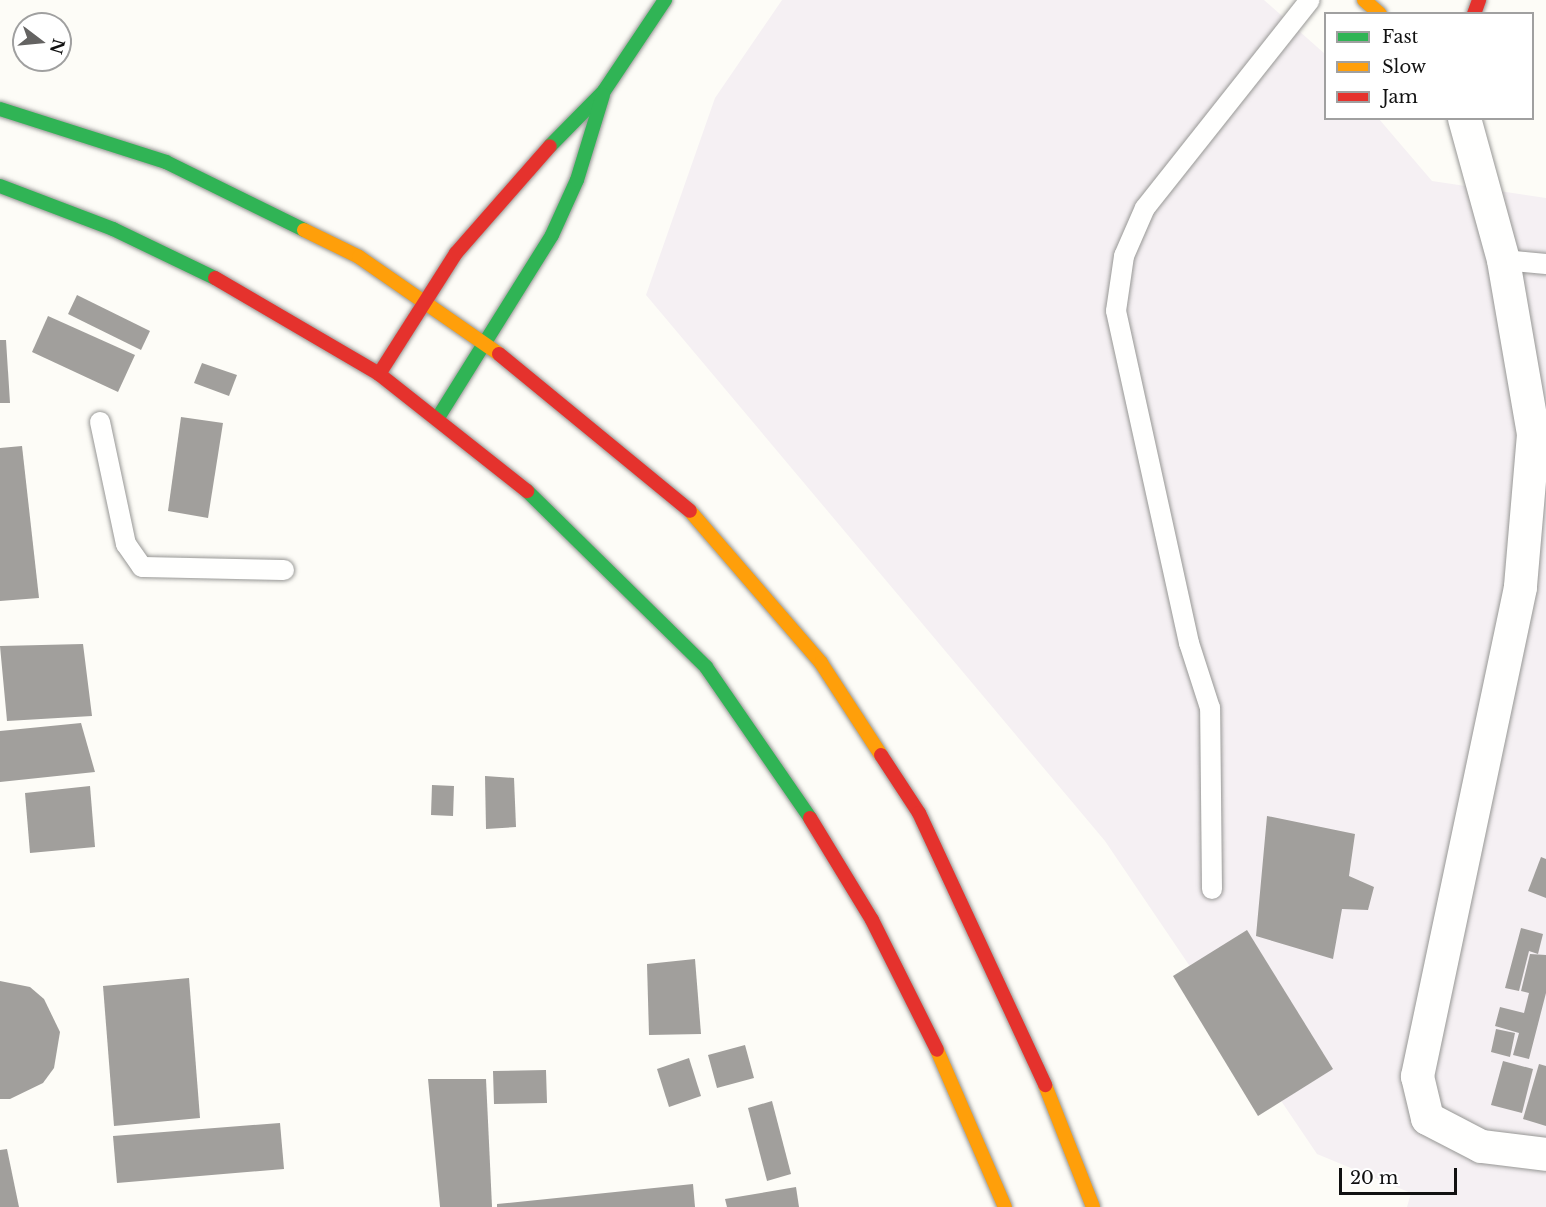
<!DOCTYPE html>
<html>
<head>
<meta charset="utf-8">
<style>
	body { margin:0 }
	#map { position:relative; width:1546px; height:1207px; overflow:hidden; background:#fdfcf7; font-family:"Libre Baskerville",serif }
	div>[style] { position:absolute }
	.industrial>* { inset:0; background:#f5f0f3 }
	.building>* { inset:0; background:#a19f9c }
	.roads { filter:drop-shadow(0 0 2px #979795) drop-shadow(0 0 2px #979795) }
	.lane>* { height:20px; margin:-10px; padding:0 10px; transform-origin:10px; border-radius:10px; background:#fffffe }
	.street>* { height:33px; margin:-16.5px; padding:0 16.5px; transform-origin:16.5px; border-radius:16.5px; background:#fffffe }
	.fast>* { height:14px; margin:-7px; padding:0 7px; transform-origin:7px; border-radius:7px; background:#30b455 }
	.slow>* { height:14px; margin:-7px; padding:0 7px; transform-origin:7px; border-radius:7px; background:#ff9f0a }
	.jam>* { height:14px; margin:-7px; padding:0 7px; transform-origin:7px; border-radius:7px; background:#e5322d }
	span { translate:-50% -50%; white-space:nowrap; text-align:center; line-height:1.15; -webkit-text-stroke:6px #fff; paint-order:stroke }
	.legend { position:absolute; left:1324px; top:12px; width:210px; height:108px; box-sizing:border-box; background:#fff; border:2px solid #a0a0a0; margin:0; padding:8px 10px; list-style:none; font-size:18px; color:#111 }
	.legend li { display:flex; align-items:center; gap:12px; height:30px }
	.legend b { width:30px; border:2px solid #a0a0a0 }
	.north { position:absolute; left:12px; top:12px; width:60px; height:60px; box-sizing:border-box; background:#fff; border:2px solid #a0a0a0; border-radius:50%; rotate:106deg; font-size:16px; font-weight:700; line-height:24px; text-align:center; color:#111 }
	.north::after { content:''; display:block; margin:auto; width:21px; height:27px; background:#646362; clip-path:polygon(50% 0,100% 100%,50% 72%,0 100%) }
	.scale { position:absolute; left:1339px; top:1168px; width:118px; height:27px; box-sizing:border-box; border:3px solid #111; border-top:0; padding-left:8px; font-size:18px; line-height:21px; white-space:nowrap; color:#111; -webkit-text-stroke:4px #fff; paint-order:stroke }
</style>
</head>
<body>
<div id="map">
	<div class="industrial">
		<i style="clip-path:polygon(782px 0,1264px 0,1325px 54px,1326px 118px,1379px 119px,1432px 181px,1546px 198px,1546px 1207px,1407px 1207px,1411px 1193px,1317px 1154px,1105px 841px,646px 295px,715px 98px)"></i>
	</div>
	<div class="building">
		<i style="clip-path:polygon(77px 295px,150px 331px,141px 350px,68px 314px)"></i>
		<i style="clip-path:polygon(48px 316px,135px 355px,118px 392px,32px 352px)"></i>
		<i style="clip-path:polygon(0 340px,6px 340px,10px 403px,0 403px)"></i>
		<i style="clip-path:polygon(202px 363px,237px 375px,229px 396px,194px 383px)"></i>
		<i style="clip-path:polygon(181px 417px,223px 423px,208px 518px,168px 511px)"></i>
		<i style="clip-path:polygon(22px 446px,39px 598px,0 601px,0 448px)"></i>
		<i style="clip-path:polygon(83px 644px,92px 716px,7px 721px,0 646px)"></i>
		<i style="clip-path:polygon(81px 723px,95px 772px,0 782px,0 731px)"></i>
		<i style="clip-path:polygon(485px 776px,514px 778px,516px 827px,486px 829px)"></i>
		<i style="clip-path:polygon(432px 785px,454px 786px,453px 816px,431px 815px)"></i>
		<i style="clip-path:polygon(90px 786px,95px 847px,30px 853px,25px 793px)"></i>
		<i style="clip-path:polygon(1267px 816px,1355px 834px,1349px 876px,1374px 887px,1368px 910px,1342px 909px,1333px 959px,1256px 936px)"></i>
		<i style="clip-path:polygon(1541px 857px,1546px 859px,1546px 898px,1528px 891px)"></i>
		<i style="clip-path:polygon(1521px 928px,1543px 934px,1538px 954px,1529px 951px,1519px 991px,1505px 988px)"></i>
		<i style="clip-path:polygon(1247px 930px,1333px 1069px,1258px 1116px,1173px 976px)"></i>
		<i style="clip-path:polygon(1530px 954px,1546px 955px,1546px 993px,1529px 1059px,1513px 1055px,1519px 1033px,1495px 1026px,1500px 1007px,1524px 1013px,1529px 993px,1521px 991px)"></i>
		<i style="clip-path:polygon(695px 959px,701px 1034px,649px 1035px,647px 964px)"></i>
		<i style="clip-path:polygon(189px 978px,200px 1118px,114px 1126px,103px 986px)"></i>
		<i style="clip-path:polygon(0 981px,30px 987px,44px 999px,60px 1032px,54px 1068px,43px 1083px,10px 1099px,0 1099px)"></i>
		<i style="clip-path:polygon(1496px 1029px,1515px 1033px,1510px 1057px,1491px 1052px)"></i>
		<i style="clip-path:polygon(745px 1045px,754px 1078px,717px 1088px,708px 1055px)"></i>
		<i style="clip-path:polygon(689px 1058px,701px 1096px,669px 1107px,657px 1069px)"></i>
		<i style="clip-path:polygon(1503px 1061px,1533px 1069px,1522px 1113px,1491px 1105px)"></i>
		<i style="clip-path:polygon(1539px 1064px,1546px 1066px,1546px 1126px,1523px 1119px)"></i>
		<i style="clip-path:polygon(546px 1070px,547px 1103px,494px 1104px,493px 1071px)"></i>
		<i style="clip-path:polygon(428px 1079px,486px 1079px,492px 1207px,440px 1207px)"></i>
		<i style="clip-path:polygon(772px 1101px,791px 1174px,767px 1181px,748px 1108px)"></i>
		<i style="clip-path:polygon(280px 1123px,284px 1169px,117px 1183px,113px 1136px)"></i>
		<i style="clip-path:polygon(7px 1149px,19px 1207px,0 1207px,0 1150px)"></i>
		<i style="clip-path:polygon(693px 1184px,695px 1207px,497px 1207px,497px 1204px)"></i>
		<i style="clip-path:polygon(796px 1187px,799px 1207px,727px 1207px,725px 1199px)"></i>
	</div>
	<div class="roads">
		<div class="lane">
			<i style="left:1503px;top:260px;width:43px;rotate:5.3deg"></i>
			<i style="left:100px;top:422px;width:125px;rotate:78deg"></i>
			<i style="left:126px;top:544px;width:28px;rotate:55deg"></i>
			<i style="left:142px;top:567px;width:142px;rotate:1.2deg"></i>
			<i style="left:1212px;top:889px;width:181px;rotate:-90.6deg"></i>
			<i style="left:1210px;top:708px;width:68px;rotate:-107.9deg"></i>
			<i style="left:1189px;top:643px;width:340px;rotate:-102.4deg"></i>
			<i style="left:1116px;top:311px;width:56px;rotate:-81.7deg"></i>
			<i style="left:1124px;top:256px;width:52px;rotate:-66.4deg"></i>
			<i style="left:1145px;top:208px;width:265px;rotate:-51.6deg"></i>
		</div>
		<div class="street">
			<i style="left:1464px;top:118px;width:147px;rotate:74.6deg"></i>
			<i style="left:1503px;top:260px;width:177px;rotate:80.2deg"></i>
			<i style="left:1533px;top:434px;width:154px;rotate:94.9deg"></i>
			<i style="left:1520px;top:587px;width:500px;rotate:101.9deg"></i>
			<i style="left:1417px;top:1076px;width:43px;rotate:76.6deg"></i>
			<i style="left:1427px;top:1118px;width:61px;rotate:27.4deg"></i>
			<i style="left:1481px;top:1146px;width:65px;rotate:7deg"></i>
		</div>
		<div class="fast">
			<i style="left:0;top:109px;width:174px;rotate:17.7deg"></i>
			<i style="left:166px;top:162px;width:154px;rotate:26.2deg"></i>
			<i style="left:550px;top:146px;width:77px;rotate:-45.5deg"></i>
			<i style="left:604px;top:91px;width:110px;rotate:-56.2deg"></i>
			<i style="left:0;top:186px;width:121px;rotate:20.8deg"></i>
			<i style="left:113px;top:229px;width:113px;rotate:25.7deg"></i>
			<i style="left:439px;top:416px;width:213px;rotate:-58deg"></i>
			<i style="left:552px;top:235px;width:60px;rotate:-65.6deg"></i>
			<i style="left:577px;top:180px;width:89px;rotate:-73deg"></i>
			<i style="left:527px;top:491px;width:251px;rotate:44.5deg"></i>
			<i style="left:706px;top:667px;width:183px;rotate:55.4deg"></i>
		</div>
		<div class="slow">
			<i style="left:1364px;top:0;width:21px;rotate:41deg"></i>
			<i style="left:304px;top:230px;width:61px;rotate:26.1deg"></i>
			<i style="left:359px;top:257px;width:170px;rotate:34.7deg"></i>
			<i style="left:690px;top:511px;width:201px;rotate:49.2deg"></i>
			<i style="left:821px;top:663px;width:110px;rotate:56.9deg"></i>
			<i style="left:937px;top:1050px;width:171px;rotate:66.6deg"></i>
			<i style="left:1045px;top:1085px;width:131px;rotate:68.5deg"></i>
		</div>
		<div class="jam">
			<i style="left:1474px;top:14px;width:15px;rotate:-70deg"></i>
			<i style="left:215px;top:278px;width:190px;rotate:30.3deg"></i>
			<i style="left:379px;top:374px;width:189px;rotate:38.3deg"></i>
			<i style="left:499px;top:354px;width:247px;rotate:39.4deg"></i>
			<i style="left:379px;top:374px;width:143px;rotate:-57.5deg"></i>
			<i style="left:456px;top:253px;width:142px;rotate:-48.7deg"></i>
			<i style="left:881px;top:755px;width:69px;rotate:56.8deg"></i>
			<i style="left:919px;top:813px;width:300px;rotate:65.1deg"></i>
			<i style="left:810px;top:818px;width:119px;rotate:58.7deg"></i>
			<i style="left:872px;top:920px;width:145px;rotate:63.4deg"></i>
		</div>
	</div>
	<ul class="legend">
	<li><b style="height:8px;background:#30b455"></b>Fast</li>
	<li><b style="height:8px;background:#ff9f0a"></b>Slow</li>
	<li><b style="height:8px;background:#e5322d"></b>Jam</li>
	</ul>
	<div class="north">N</div>
	<div class="scale">20 m</div>
</div>
</body>
</html>
